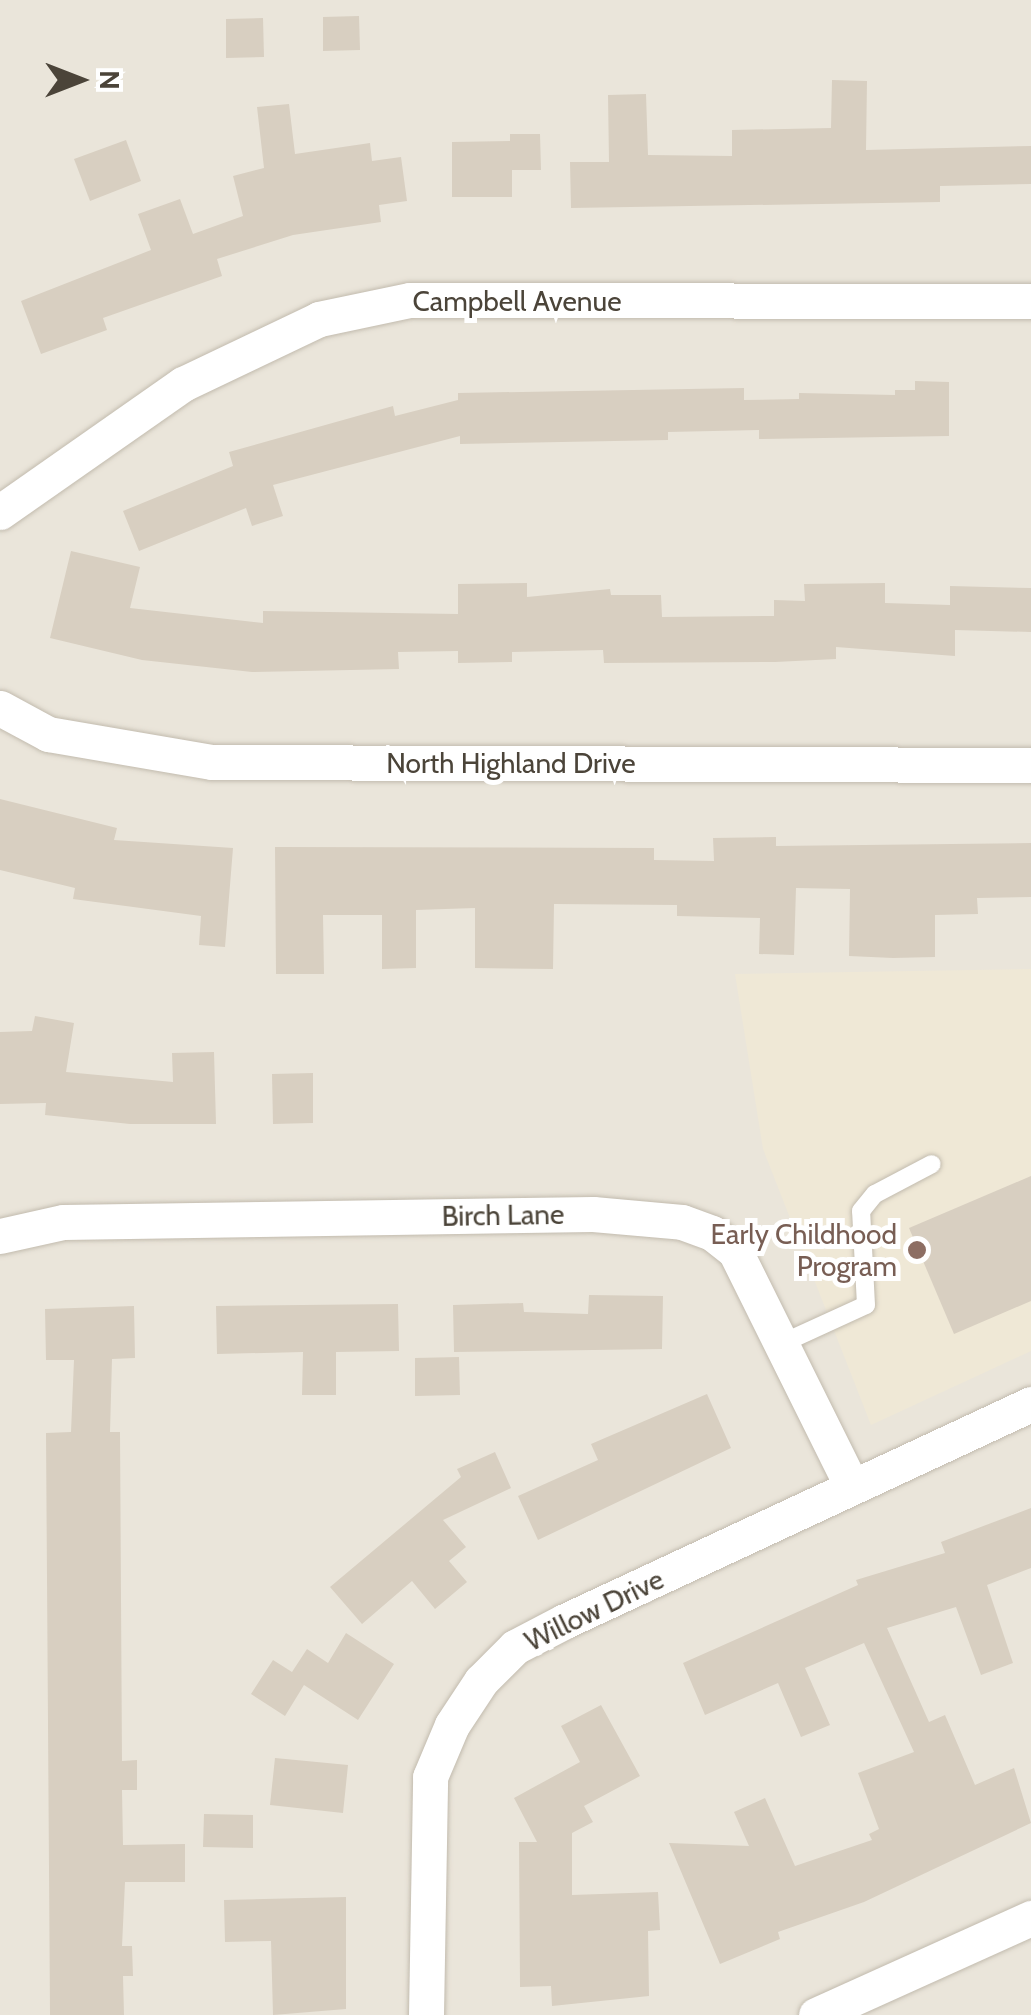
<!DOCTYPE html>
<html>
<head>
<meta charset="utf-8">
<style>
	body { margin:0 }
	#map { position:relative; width:1031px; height:2015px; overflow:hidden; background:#f6f3ec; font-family:Cabin,sans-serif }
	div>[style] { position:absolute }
	.residential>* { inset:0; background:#eae5da }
	.education>* { inset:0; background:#efe8d6 }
	.building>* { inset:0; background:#d8cfc1 }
	.roads { filter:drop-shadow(0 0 2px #c2bbae) drop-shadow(0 0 2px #c2bbae) }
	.lane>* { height:18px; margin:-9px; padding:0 9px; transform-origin:9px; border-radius:9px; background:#fff }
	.street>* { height:35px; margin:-17.5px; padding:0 17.5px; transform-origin:17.5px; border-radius:17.5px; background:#fff }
	.dots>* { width:28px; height:28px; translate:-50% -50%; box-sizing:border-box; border:5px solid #fff; border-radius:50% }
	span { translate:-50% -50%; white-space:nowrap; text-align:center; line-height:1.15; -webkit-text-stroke:10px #fff; paint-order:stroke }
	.street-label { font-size:28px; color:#4b4439 }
	.education-label { font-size:28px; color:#785e54 }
	.right { translate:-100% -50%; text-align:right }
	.north { position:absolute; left:30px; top:30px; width:100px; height:100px; -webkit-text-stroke:8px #fff; paint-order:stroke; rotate:90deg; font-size:28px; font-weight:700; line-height:40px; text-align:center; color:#4b4439 }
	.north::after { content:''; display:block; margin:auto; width:35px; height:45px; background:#4b4439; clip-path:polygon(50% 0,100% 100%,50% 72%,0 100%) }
</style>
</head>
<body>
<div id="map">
	<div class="residential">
		<i style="clip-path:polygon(0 0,1031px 0,1031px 2015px,0 2015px)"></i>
	</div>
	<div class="education">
		<i style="clip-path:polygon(1031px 969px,1031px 1351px,871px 1425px,763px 1149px,735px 974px)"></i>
	</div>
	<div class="building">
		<i style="clip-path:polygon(359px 16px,360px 50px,323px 51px,323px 17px)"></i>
		<i style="clip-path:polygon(263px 18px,264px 57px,226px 58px,226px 19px)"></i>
		<i style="clip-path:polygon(832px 80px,867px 81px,866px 150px,1031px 146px,1031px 184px,940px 186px,940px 202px,571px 208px,570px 162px,609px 162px,608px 95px,646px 94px,648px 155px,732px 156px,732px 130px,831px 128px)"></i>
		<i style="clip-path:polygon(289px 104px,295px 154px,370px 143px,372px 161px,401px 157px,407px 201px,379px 205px,381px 222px,293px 235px,217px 259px,222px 276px,103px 318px,107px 330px,41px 354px,21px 301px,151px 250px,138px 214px,180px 199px,193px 234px,243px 216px,233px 176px,264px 168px,257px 107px)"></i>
		<i style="clip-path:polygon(510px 134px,540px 134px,541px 170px,512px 170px,512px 197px,452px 197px,452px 142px,510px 141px)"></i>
		<i style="clip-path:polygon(126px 140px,141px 181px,90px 201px,74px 159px)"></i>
		<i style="clip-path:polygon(915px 381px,949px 382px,949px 436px,759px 439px,759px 430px,668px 432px,668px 440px,460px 444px,460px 436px,273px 485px,283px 516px,252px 526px,246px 508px,139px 551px,123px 511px,233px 466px,229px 452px,393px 406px,395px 416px,458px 400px,458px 393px,744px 388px,744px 400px,799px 399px,799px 393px,895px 395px,895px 390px,915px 390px)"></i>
		<i style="clip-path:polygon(71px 551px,140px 567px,130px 608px,263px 623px,263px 611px,458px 614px,458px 584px,527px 583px,527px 597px,610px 589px,611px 595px,661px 595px,662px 617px,774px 616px,774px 600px,805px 601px,804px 584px,885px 583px,885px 603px,950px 605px,950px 586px,1031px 588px,1031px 632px,955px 630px,955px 656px,836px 647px,836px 659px,775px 662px,604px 663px,603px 650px,512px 652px,512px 662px,458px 663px,458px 651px,398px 652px,399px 669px,252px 672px,142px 660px,50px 638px)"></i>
		<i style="clip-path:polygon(0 799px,117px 828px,114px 840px,233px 848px,225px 947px,199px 945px,201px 916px,73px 899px,75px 888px,0 870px)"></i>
		<i style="clip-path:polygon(776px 837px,776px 846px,1031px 843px,1031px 897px,977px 898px,978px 914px,935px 915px,935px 957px,893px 958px,849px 956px,850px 889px,796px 888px,794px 955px,759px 954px,760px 918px,677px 916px,677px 905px,554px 904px,553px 969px,475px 968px,475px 908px,416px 910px,416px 968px,382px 969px,382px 915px,323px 915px,324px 974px,276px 974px,275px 847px,654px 848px,654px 860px,714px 861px,713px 838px)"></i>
		<i style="clip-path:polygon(35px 1016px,74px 1023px,66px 1072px,173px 1082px,172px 1053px,214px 1052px,216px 1124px,130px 1124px,45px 1115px,46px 1103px,0 1104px,0 1032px,32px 1031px)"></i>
		<i style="clip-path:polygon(313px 1073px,313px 1123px,273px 1124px,272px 1074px)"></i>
		<i style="clip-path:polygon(1031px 1176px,1031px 1301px,954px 1334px,909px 1228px)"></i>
		<i style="clip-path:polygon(589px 1295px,663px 1296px,662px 1349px,454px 1352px,453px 1305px,523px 1303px,524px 1312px,588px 1314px)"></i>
		<i style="clip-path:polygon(398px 1304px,399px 1351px,336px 1352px,336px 1395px,302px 1395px,303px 1352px,217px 1354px,216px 1306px)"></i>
		<i style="clip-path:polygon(134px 1306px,135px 1358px,112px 1359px,110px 1432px,120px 1432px,122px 1761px,137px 1760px,137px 1790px,122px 1790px,123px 1845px,185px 1844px,185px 1882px,125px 1882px,122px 1946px,132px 1946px,133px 1976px,123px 1976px,124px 2015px,50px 2015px,46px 1433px,71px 1432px,74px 1360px,46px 1360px,45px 1309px)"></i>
		<i style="clip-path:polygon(459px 1357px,460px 1395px,415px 1396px,415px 1358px)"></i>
		<i style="clip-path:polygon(707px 1394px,731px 1448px,538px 1540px,518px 1496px,598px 1460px,591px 1444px)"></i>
		<i style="clip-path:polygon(495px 1452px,511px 1488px,443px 1520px,466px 1547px,449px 1561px,467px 1582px,435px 1609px,412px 1581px,362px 1624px,330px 1587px,461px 1477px,457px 1469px)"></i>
		<i style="clip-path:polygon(1031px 1508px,1031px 1568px,987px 1585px,1013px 1663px,981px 1675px,956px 1607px,887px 1628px,929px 1722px,945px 1715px,975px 1785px,1014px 1768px,1031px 1823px,864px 1902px,778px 1932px,780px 1939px,720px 1964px,669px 1843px,749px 1846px,734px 1812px,765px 1798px,795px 1866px,872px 1840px,869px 1834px,879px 1829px,858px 1773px,914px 1752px,864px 1643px,805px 1668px,830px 1725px,801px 1737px,778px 1683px,705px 1715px,683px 1663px,858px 1585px,856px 1580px,945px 1553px,941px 1542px)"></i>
		<i style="clip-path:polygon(346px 1633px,394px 1664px,358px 1720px,304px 1685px,285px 1716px,251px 1694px,273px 1660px,292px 1672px,307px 1649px,328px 1663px)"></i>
		<i style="clip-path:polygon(601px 1705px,640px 1776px,584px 1806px,593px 1822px,572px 1833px,572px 1895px,658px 1892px,660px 1930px,648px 1931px,649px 1996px,552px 2006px,551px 1986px,520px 1987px,519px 1842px,537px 1842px,514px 1798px,580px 1762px,561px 1726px)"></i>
		<i style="clip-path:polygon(275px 1758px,348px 1765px,343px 1813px,270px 1805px)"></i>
		<i style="clip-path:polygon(204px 1814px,253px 1815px,253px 1848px,203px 1847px)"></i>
		<i style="clip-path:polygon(346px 1897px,346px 2009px,273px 2015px,271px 1941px,225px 1942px,224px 1900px)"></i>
	</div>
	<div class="roads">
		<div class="lane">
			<i style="left:783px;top:1343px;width:91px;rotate:-24.6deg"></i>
			<i style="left:866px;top:1305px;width:94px;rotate:-93deg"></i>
			<i style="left:861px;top:1211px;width:22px;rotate:-51deg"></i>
			<i style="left:875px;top:1194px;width:64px;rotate:-27.8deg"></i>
		</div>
		<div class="street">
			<i style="left:0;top:512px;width:223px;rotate:-35deg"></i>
			<i style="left:183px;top:384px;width:151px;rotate:-25.5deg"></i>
			<i style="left:319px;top:319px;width:93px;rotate:-11.8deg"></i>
			<i style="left:410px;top:300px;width:621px;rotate:0.09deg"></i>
			<i style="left:0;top:708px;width:55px;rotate:28.4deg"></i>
			<i style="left:48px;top:734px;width:166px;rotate:9.7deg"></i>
			<i style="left:212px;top:762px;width:819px;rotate:0.21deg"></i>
			<i style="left:0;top:1236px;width:65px;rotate:-12.5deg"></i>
			<i style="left:63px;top:1222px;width:530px;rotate:-0.86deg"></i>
			<i style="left:593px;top:1214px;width:89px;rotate:5.1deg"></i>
			<i style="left:682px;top:1222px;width:32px;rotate:20deg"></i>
			<i style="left:712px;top:1233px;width:29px;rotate:38deg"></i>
			<i style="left:735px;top:1251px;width:263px;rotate:63.6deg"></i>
			<i style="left:426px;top:2015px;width:238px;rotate:-89deg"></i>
			<i style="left:430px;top:1777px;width:56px;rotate:-67.1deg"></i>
			<i style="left:452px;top:1725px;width:53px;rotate:-56.6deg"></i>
			<i style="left:481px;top:1681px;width:48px;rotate:-45deg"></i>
			<i style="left:515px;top:1647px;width:56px;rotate:-27.5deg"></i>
			<i style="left:565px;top:1621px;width:514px;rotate:-24.97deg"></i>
			<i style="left:816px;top:2015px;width:236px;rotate:-24.3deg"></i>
		</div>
	</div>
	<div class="dots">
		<i style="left:917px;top:1250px;background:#8d6e63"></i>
	</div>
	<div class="street-label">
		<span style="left:517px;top:301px">Campbell Avenue</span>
		<span style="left:511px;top:763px">North Highland Drive</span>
		<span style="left:503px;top:1215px;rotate:-1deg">Birch Lane</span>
		<span style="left:594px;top:1610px;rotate:-26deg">Willow Drive</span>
	</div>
	<div class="education-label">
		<span class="right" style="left:897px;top:1250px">Early Childhood<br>Program</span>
	</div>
	<div class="north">N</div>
</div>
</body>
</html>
